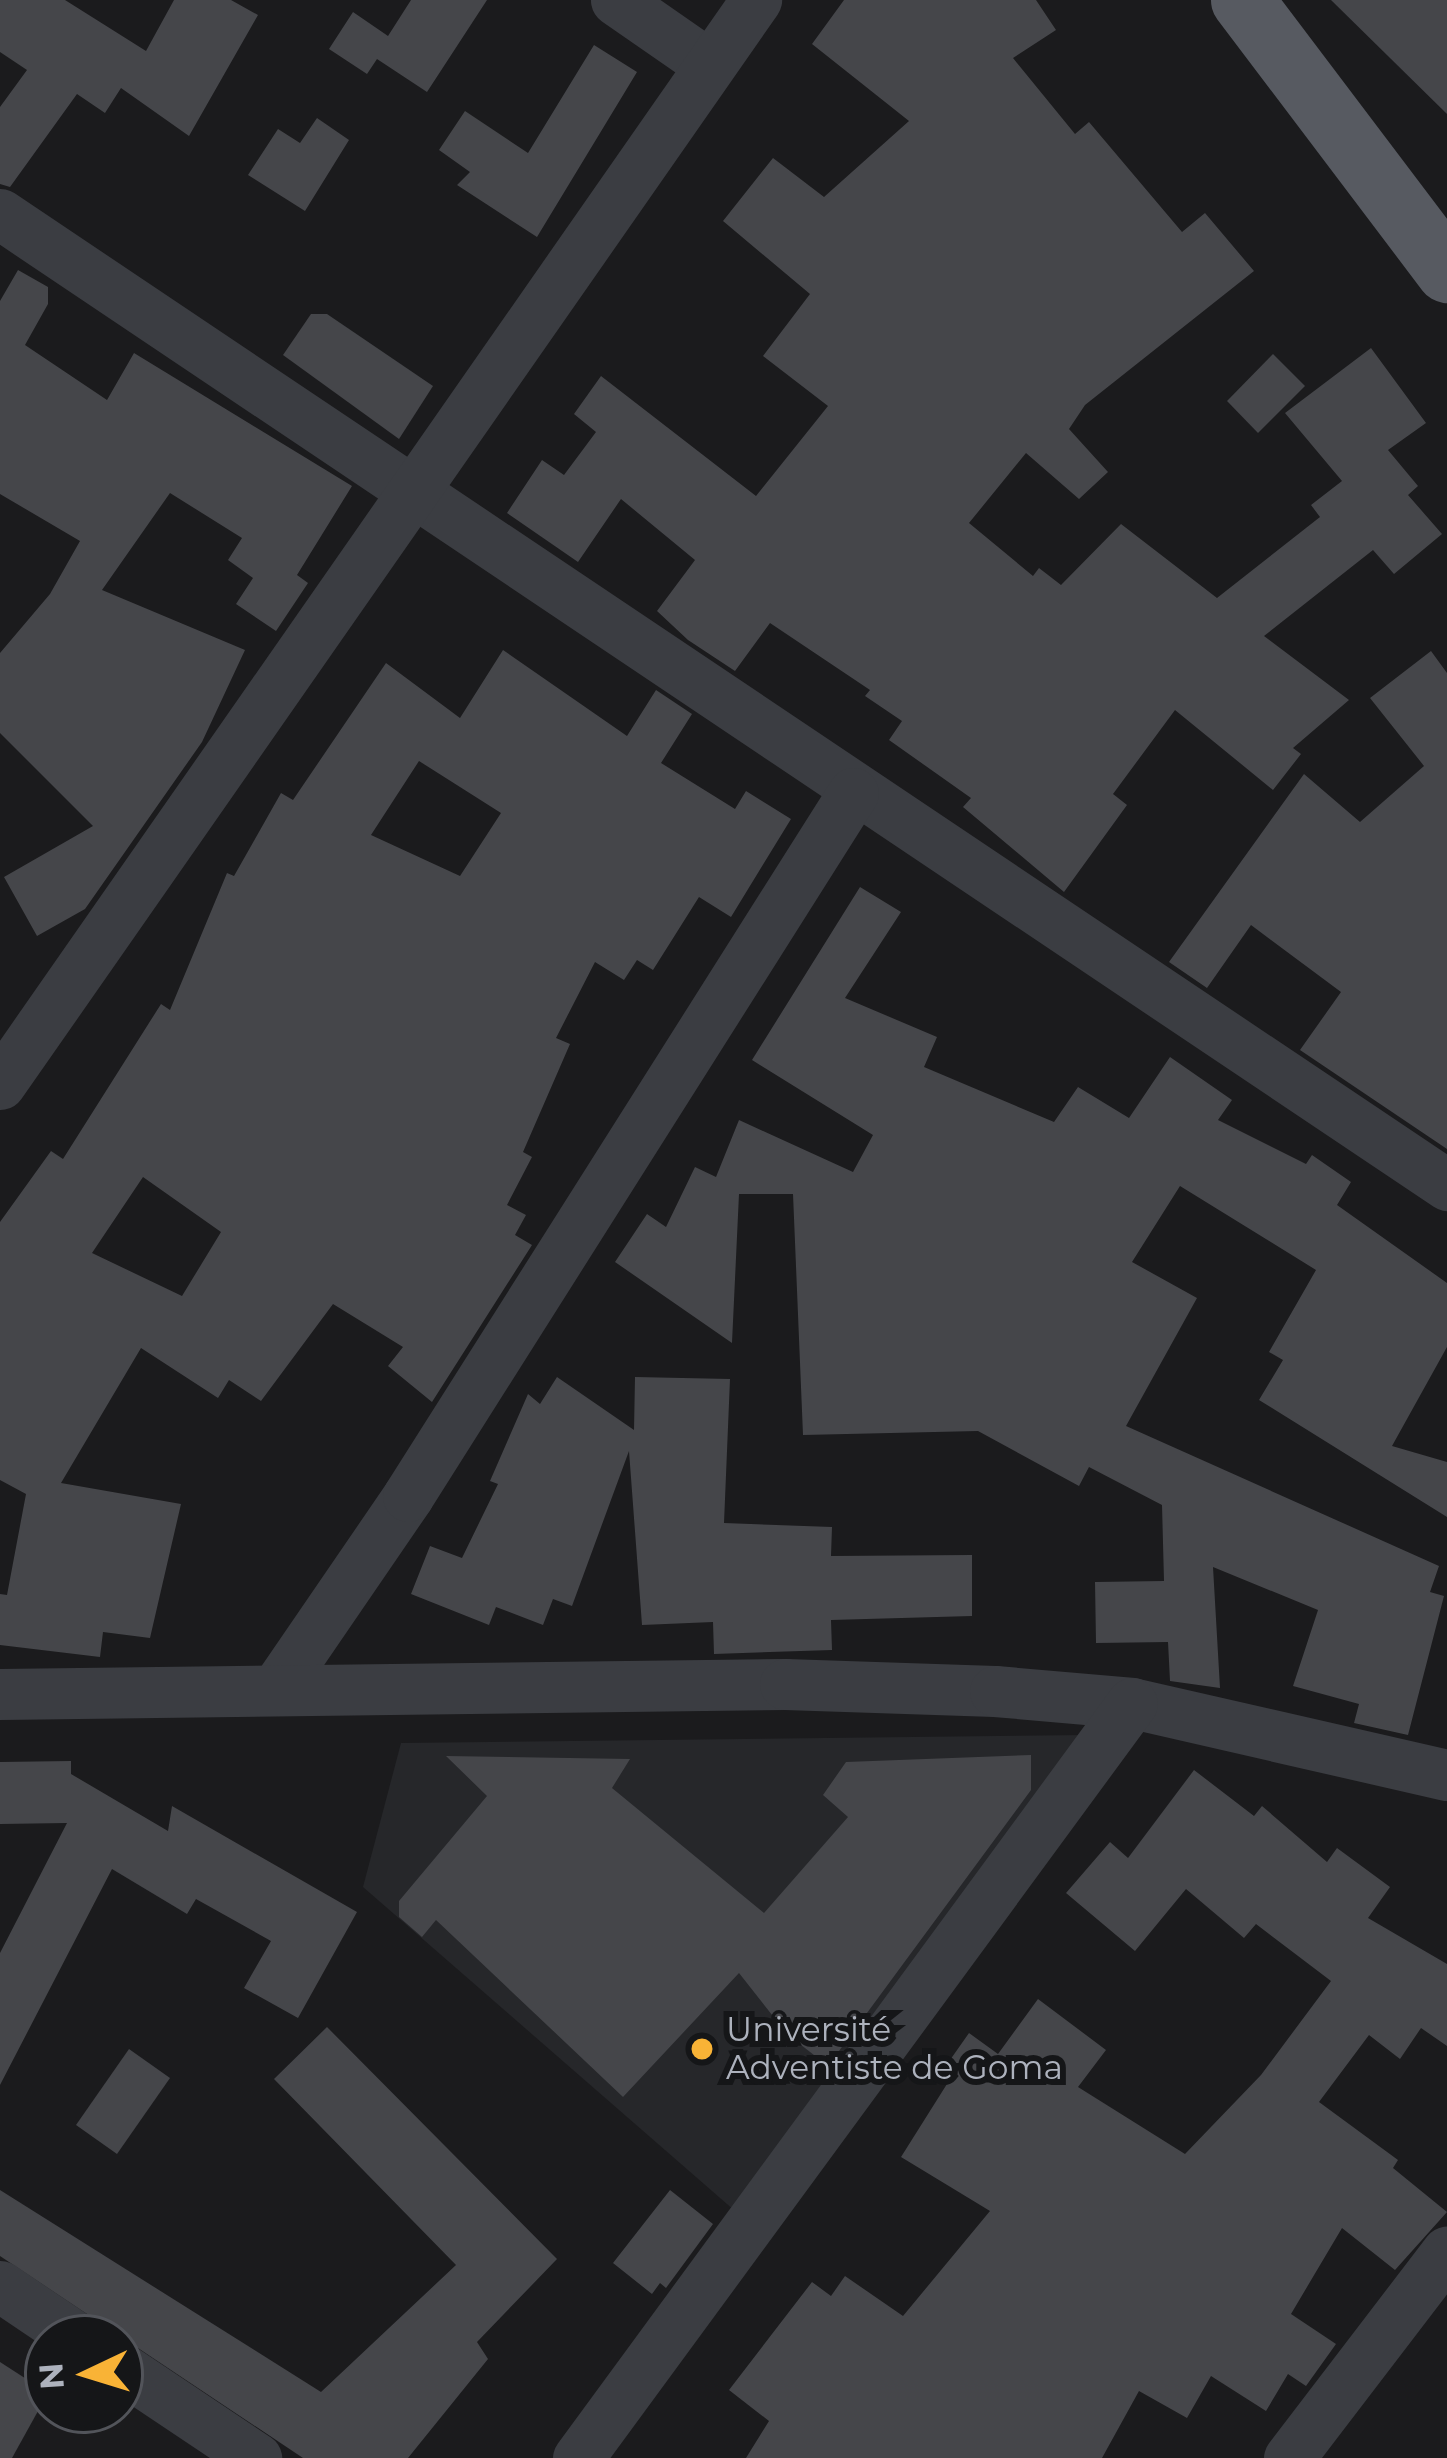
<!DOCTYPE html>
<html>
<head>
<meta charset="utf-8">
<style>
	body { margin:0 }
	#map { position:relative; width:1447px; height:2458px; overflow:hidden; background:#1b1b1d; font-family:Montserrat,sans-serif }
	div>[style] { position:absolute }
	.built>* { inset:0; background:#26272a }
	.building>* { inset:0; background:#45464a }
	.minor>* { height:51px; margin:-25.5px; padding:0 25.5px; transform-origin:25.5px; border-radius:25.5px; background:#3b3d42 }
	.major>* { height:63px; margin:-31.5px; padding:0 31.5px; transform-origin:31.5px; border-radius:31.5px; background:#575a61 }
	.dots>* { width:33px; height:33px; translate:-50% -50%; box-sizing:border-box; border:6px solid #151618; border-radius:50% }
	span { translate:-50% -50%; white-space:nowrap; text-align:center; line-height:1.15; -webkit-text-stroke:12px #151618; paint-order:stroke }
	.poi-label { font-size:33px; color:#adb2bd }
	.left { translate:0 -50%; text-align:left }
	.north { position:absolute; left:24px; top:2314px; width:120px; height:120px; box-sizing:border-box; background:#151618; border:3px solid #52545a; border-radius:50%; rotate:266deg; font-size:33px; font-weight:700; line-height:48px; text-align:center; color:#adb2bd }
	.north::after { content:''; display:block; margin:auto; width:42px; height:54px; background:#f9b336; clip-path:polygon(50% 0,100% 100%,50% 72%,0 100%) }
</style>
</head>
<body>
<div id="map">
	<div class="built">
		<i style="clip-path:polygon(1087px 1735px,735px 2211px,363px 1887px,401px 1743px)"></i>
	</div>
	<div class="building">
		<i style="clip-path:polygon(0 0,65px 0,146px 51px,174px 0,231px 0,258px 15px,189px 136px,121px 88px,105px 113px,77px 94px,10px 187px,0 184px,0 107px,27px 70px,0 52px)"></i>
		<i style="clip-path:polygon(411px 0,487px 0,427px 92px,377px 59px,367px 74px,329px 49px,353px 12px,388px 36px)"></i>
		<i style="clip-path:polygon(844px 0,1036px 0,1056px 30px,1013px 58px,1075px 134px,1089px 122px,1182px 232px,1205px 213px,1254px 271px,1085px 405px,1069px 429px,1108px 472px,1079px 499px,1026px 453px,969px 523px,1033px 576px,1039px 568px,1061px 585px,1121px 524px,1217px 598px,1320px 517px,1311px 505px,1342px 481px,1285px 413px,1371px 348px,1426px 423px,1388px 450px,1418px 486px,1408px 495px,1442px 534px,1394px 574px,1373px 550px,1264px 636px,1349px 700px,1293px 748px,1301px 754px,1273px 790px,1175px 710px,1113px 794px,1127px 805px,1064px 892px,963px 807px,971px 798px,889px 740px,902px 721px,865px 696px,870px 690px,770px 623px,735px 671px,688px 640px,657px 611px,695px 560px,621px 499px,578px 562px,507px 513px,542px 460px,564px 475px,596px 432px,574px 414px,601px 376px,756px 496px,828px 406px,763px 356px,810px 294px,723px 221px,773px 158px,824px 197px,909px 121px,812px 44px)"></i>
		<i style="clip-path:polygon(1331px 0,1447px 0,1447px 114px)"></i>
		<i style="clip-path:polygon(594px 45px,637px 72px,537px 237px,457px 185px,470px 172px,439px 150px,465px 111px,528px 153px)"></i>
		<i style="clip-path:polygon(317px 118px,349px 140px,305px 211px,248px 175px,278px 129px,300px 143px)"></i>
		<i style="clip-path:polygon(18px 270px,48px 287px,48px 304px,25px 345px,107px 400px,134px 353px,352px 486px,297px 575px,308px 583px,276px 631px,236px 604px,253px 578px,228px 560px,242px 538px,170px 493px,102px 590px,245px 650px,202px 742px,85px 909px,37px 936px,4px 877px,93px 826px,0 733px,0 653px,50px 594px,80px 541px,0 494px,0 301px)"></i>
		<i style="clip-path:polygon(311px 314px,327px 314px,433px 386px,399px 439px,283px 355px)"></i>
		<i style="clip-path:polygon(1273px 354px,1305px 386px,1258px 433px,1227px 401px)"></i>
		<i style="clip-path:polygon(evenodd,503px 650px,627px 736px,656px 690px,692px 714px,661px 763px,735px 809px,746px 791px,791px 819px,731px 917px,699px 897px,653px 970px,637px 960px,624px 980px,595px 962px,556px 1038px,570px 1044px,523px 1152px,532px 1157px,507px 1205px,526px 1215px,515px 1235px,532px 1245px,432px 1402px,388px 1366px,403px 1347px,333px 1304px,261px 1401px,229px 1380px,218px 1398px,141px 1348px,61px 1483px,181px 1504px,150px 1638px,103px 1632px,100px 1657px,0 1645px,0 1594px,7px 1595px,26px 1494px,0 1480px,0 1222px,51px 1151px,63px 1159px,161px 1004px,170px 1010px,227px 873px,234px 876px,281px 793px,293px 800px,386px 663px,460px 718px,503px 650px,419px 761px,501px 813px,460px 876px,371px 835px,419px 761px,503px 650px,143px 1177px,221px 1232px,182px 1296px,92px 1253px,143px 1177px)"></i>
		<i style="clip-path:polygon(1431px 651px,1447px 673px,1447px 1149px,1300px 1050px,1341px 992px,1251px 925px,1207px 988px,1169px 962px,1304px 774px,1360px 822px,1424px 766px,1370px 698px)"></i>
		<i style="clip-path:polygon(860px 887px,901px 912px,845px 998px,937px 1037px,924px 1067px,1054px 1122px,1078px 1087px,1129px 1118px,1170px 1057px,1232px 1100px,1218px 1120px,1306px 1164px,1312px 1155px,1351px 1182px,1337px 1205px,1447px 1283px,1447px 1347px,1392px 1446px,1447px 1462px,1447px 1517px,1259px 1400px,1283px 1360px,1269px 1352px,1316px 1270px,1180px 1186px,1132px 1262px,1197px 1298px,1126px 1426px,1439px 1566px,1430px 1592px,1444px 1596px,1408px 1735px,1354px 1723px,1359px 1704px,1293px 1686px,1318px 1610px,1213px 1567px,1220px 1688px,1170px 1681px,1168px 1642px,1096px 1643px,1095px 1582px,1164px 1581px,1162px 1505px,1089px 1467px,1079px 1486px,978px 1431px,803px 1435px,793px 1194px,739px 1194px,732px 1343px,615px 1262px,647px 1214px,666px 1227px,695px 1167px,716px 1177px,739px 1120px,853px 1172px,873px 1135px,752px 1060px)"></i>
		<i style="clip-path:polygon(557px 1377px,634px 1430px,635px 1377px,730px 1379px,724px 1523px,832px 1527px,831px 1556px,972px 1555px,972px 1616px,831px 1620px,832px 1650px,714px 1654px,713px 1622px,642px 1625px,629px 1451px,572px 1606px,553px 1599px,543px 1625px,496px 1607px,489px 1625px,411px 1594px,430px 1546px,462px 1558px,498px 1484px,490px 1481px,528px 1394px,540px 1404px)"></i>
		<i style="clip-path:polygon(1031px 1755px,1031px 1790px,828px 2066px,787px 2034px,739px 1973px,623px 2097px,436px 1920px,422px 1937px,399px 1917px,399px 1901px,487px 1796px,446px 1756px,630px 1759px,612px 1788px,764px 1913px,848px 1817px,823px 1795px,846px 1762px)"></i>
		<i style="clip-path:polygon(71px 1761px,71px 1774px,168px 1831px,172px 1806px,357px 1912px,298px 2018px,244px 1988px,271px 1941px,196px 1899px,187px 1914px,112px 1869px,0 2085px,0 1953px,67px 1823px,0 1824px,0 1762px)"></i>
		<i style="clip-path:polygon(1194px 1770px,1254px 1816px,1262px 1806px,1327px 1862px,1337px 1848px,1390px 1887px,1368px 1918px,1447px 1964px,1447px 2046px,1421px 2028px,1400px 2059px,1369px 2035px,1319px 2102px,1398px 2160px,1393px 2168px,1447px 2212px,1395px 2270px,1342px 2228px,1291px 2314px,1336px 2344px,1306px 2386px,1288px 2374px,1266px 2411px,1211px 2376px,1187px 2418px,1139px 2391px,1102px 2458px,746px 2458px,769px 2421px,729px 2390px,812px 2282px,831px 2296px,845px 2276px,903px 2316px,990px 2211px,901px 2157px,952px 2076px,943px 2070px,969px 2033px,998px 2054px,1038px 1999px,1106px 2050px,1078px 2087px,1185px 2154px,1261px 2075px,1331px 1981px,1256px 1924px,1244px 1938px,1186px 1889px,1135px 1951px,1066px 1893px,1110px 1842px,1128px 1858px)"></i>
		<i style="clip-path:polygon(327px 2027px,557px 2259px,477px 2342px,488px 2359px,408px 2458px,303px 2458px,0 2256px,0 2190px,321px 2392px,456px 2265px,274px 2079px)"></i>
		<i style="clip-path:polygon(129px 2049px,170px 2078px,117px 2154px,76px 2125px)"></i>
		<i style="clip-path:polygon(670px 2190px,713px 2224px,666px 2288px,660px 2283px,652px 2294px,613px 2263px)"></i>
		<i style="clip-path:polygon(0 2362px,48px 2393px,12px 2458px,0 2458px)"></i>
	</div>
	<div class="minor">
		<i style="left:616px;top:0;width:112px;rotate:34.8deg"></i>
		<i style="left:0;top:214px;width:1743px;rotate:33.86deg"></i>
		<i style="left:0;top:1084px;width:1322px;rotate:-55.11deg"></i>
		<i style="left:278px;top:1686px;width:230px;rotate:-55.6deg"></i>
		<i style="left:408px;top:1496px;width:832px;rotate:-57.67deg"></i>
		<i style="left:0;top:1694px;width:785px;rotate:-0.73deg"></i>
		<i style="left:785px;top:1684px;width:210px;rotate:1.9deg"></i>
		<i style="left:995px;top:1691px;width:138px;rotate:5deg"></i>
		<i style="left:1132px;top:1703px;width:323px;rotate:12.9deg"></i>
		<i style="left:0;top:2286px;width:93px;rotate:34deg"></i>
		<i style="left:120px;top:2367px;width:164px;rotate:33.8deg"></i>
		<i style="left:578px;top:2458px;width:936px;rotate:-53.73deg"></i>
		<i style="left:1289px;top:2458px;width:260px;rotate:-52.6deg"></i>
	</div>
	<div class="major">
		<i style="left:1242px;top:0;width:340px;rotate:52.9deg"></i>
	</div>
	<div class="dots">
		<i style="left:702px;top:2049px;background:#f9b336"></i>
	</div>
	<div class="poi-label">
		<span class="left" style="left:726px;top:2049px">Université<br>Adventiste de Goma</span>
	</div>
	<div class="north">N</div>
</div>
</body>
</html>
